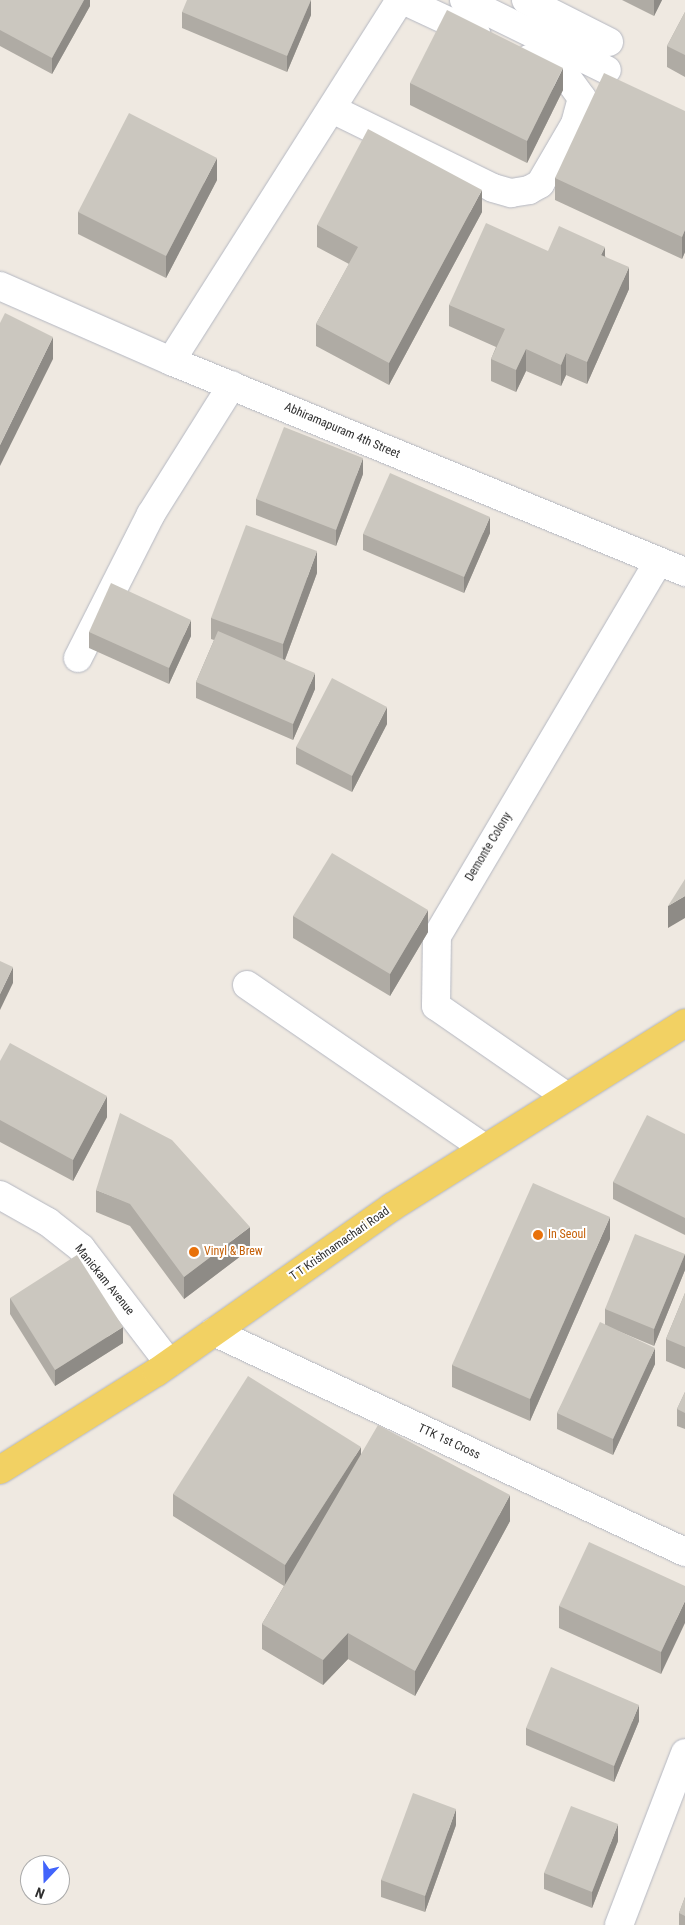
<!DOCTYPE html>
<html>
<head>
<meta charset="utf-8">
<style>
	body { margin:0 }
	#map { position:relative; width:685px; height:1925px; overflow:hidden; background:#efe9e1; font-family:"Roboto Condensed",sans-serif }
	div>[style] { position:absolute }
	.roads { filter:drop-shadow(0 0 1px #b4b7c1) drop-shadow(0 0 1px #b4b7c1) }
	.minor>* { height:28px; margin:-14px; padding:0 14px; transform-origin:14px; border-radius:14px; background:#fff }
	.major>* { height:28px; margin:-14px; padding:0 14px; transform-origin:14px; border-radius:14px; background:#f2d163 }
	.wall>* { inset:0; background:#afaba4 }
	.shaded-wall>* { inset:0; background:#8e8b86 }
	.building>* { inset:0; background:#cbc7bf }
	.dots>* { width:14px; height:14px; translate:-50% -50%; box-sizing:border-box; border:2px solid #fff; border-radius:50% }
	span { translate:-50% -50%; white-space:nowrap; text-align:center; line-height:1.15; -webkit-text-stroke:4px #fff; paint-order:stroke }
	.street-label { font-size:12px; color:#2e2e2e }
	.food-label { font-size:12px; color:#c56008 }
	.left { translate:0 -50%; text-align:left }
	.north { position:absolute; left:20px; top:1855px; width:50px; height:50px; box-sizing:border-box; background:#fff; border:1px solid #ababab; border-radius:50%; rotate:201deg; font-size:14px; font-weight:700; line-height:20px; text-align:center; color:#2e2e2e }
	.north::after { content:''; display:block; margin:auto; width:18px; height:22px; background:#4264fb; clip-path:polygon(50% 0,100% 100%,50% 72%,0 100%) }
</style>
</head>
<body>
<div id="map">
	<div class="roads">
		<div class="minor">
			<i style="left:403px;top:0;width:81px;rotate:25deg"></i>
			<i style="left:464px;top:0;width:159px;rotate:26.1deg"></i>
			<i style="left:526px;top:0;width:93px;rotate:26.8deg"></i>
			<i style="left:332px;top:109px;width:179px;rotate:26.1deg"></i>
			<i style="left:493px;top:188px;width:19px;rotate:16deg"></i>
			<i style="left:511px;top:193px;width:18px;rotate:-9deg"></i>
			<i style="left:529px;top:190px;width:13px;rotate:-29deg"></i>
			<i style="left:540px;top:184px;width:69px;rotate:-59.7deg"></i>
			<i style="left:575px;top:124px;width:27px;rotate:-75deg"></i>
			<i style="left:582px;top:98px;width:27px;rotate:-126deg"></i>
			<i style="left:566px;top:76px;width:41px;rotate:-155.3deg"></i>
			<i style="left:0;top:286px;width:187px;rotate:23.7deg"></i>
			<i style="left:171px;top:361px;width:556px;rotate:22.32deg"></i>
			<i style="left:171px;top:361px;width:428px;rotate:-57.6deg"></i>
			<i style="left:78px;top:658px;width:161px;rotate:-63.1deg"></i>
			<i style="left:151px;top:514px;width:152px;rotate:-57.9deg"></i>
			<i style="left:247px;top:985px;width:288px;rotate:34.5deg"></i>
			<i style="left:566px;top:1096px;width:158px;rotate:-145.3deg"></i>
			<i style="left:436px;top:1006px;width:70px;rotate:-89.2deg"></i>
			<i style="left:437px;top:936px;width:434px;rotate:-59.4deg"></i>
			<i style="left:0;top:1195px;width:55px;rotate:29.4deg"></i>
			<i style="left:48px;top:1222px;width:42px;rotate:38.2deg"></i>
			<i style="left:81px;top:1248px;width:145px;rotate:52.6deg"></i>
			<i style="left:214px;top:1332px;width:520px;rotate:25.04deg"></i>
			<i style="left:619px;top:1925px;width:184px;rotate:-69deg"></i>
		</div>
		<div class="major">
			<i style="left:0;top:1470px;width:185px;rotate:-32deg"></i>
			<i style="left:157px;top:1372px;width:287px;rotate:-35.1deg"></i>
			<i style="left:392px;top:1207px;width:346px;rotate:-32.1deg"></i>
		</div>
	</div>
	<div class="wall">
		<i style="clip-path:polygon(0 0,90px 0,90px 6px,52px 74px,0 46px)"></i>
		<i style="clip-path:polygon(311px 0,311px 15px,287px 72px,182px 28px,182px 12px)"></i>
		<i style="clip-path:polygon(622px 0,662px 0,654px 16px)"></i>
		<i style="clip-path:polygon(685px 12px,685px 77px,667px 67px,667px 46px)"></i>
		<i style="clip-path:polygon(410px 83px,563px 90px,527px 163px,410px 105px)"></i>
		<i style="clip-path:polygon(685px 111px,685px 252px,682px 259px,555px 200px,555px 178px)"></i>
		<i style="clip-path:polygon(217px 180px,166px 278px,78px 234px,78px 212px)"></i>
		<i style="clip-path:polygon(482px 212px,389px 385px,316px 346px,316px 324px,349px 264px,317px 247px,317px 225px)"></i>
		<i style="clip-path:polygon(548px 251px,605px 256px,629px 289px,587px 384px,566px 375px,561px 386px,526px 371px,516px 392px,491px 381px,491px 359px,496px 347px,449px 326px,449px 305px)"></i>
		<i style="clip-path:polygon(363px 474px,336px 546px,256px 515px,256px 499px)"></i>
		<i style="clip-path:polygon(490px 533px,464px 593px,363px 550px,363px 534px)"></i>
		<i style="clip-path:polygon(317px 573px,285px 660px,315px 689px,293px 740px,196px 698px,196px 682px,214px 640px,211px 639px,211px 618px)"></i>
		<i style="clip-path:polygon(89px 632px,191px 636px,169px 684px,89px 648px)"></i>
		<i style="clip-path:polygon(387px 724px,352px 792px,296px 764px,296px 747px)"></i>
		<i style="clip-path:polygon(293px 916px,428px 932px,390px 996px,293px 938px)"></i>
		<i style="clip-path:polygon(0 1061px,107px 1117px,73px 1181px,0 1142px)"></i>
		<i style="clip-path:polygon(685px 1134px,685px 1235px,613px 1199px,613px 1182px)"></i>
		<i style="clip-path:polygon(96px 1190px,250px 1249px,184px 1299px,130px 1226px,96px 1212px)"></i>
		<i style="clip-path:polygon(610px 1239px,530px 1421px,452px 1387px,452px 1365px)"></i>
		<i style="clip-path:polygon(685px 1254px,685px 1270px,654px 1346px,618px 1331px,655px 1364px,613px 1455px,557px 1429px,557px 1413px,605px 1325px,605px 1309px)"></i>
		<i style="clip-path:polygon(685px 1293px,685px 1369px,666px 1361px,666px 1339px)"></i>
		<i style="clip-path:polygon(10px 1298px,123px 1343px,55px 1386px,10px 1314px)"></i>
		<i style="clip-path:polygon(685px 1392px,685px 1429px,677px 1426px,677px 1409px)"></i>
		<i style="clip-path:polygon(361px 1455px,510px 1521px,415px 1696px,348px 1659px,323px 1685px,262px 1649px,262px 1624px,284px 1586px,173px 1516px,173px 1494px)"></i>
		<i style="clip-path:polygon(685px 1586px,661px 1674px,559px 1628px,559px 1606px)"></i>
		<i style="clip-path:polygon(639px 1721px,614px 1782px,526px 1745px,526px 1728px)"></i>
		<i style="clip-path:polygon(456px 1825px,425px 1912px,381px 1897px,381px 1880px)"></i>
		<i style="clip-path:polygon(618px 1841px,592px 1908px,544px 1889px,544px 1873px)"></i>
		<i style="clip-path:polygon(685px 1897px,685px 1925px,679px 1925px,679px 1913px)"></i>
	</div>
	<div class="shaded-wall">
		<i style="clip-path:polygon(84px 0,90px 0,90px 6px,52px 74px,52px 58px)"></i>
		<i style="clip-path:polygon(311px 0,311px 15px,287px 72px,287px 56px)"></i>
		<i style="clip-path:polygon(654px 0,662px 0,654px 16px)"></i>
		<i style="clip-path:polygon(563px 68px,563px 90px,527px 163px,527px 141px)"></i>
		<i style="clip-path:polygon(217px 158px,217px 180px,166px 278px,166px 256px)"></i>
		<i style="clip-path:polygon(482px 190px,482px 212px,389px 385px,389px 363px)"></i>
		<i style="clip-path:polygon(685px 230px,685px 252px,682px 259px,682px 237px)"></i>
		<i style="clip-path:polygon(605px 247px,605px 268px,601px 255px)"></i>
		<i style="clip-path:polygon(629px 267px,629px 289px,587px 384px,587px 362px)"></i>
		<i style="clip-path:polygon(53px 337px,53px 359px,0 466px,0 445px)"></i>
		<i style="clip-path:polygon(526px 349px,526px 371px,516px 392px,516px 370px)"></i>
		<i style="clip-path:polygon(566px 353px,566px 375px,561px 386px,561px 365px)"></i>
		<i style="clip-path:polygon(363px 458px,363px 474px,336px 546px,336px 530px)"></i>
		<i style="clip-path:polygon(490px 517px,490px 533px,464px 593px,464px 577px)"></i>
		<i style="clip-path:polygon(317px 551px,317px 573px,283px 665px,283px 644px)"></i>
		<i style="clip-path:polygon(191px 620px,191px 636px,169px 684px,169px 668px)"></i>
		<i style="clip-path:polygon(315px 673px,315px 689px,293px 740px,293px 724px)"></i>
		<i style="clip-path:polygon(387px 707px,387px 724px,352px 792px,352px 776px)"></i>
		<i style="clip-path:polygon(685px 896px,685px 918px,668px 928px,668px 906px)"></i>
		<i style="clip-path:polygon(428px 910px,428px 932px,390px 996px,390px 974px)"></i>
		<i style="clip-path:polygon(13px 967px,13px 983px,0 1010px,0 994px)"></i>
		<i style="clip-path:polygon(107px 1096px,107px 1117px,73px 1181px,73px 1160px)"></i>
		<i style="clip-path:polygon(610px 1217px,610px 1239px,530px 1421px,530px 1399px)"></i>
		<i style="clip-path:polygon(250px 1227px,250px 1249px,184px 1299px,184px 1277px)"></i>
		<i style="clip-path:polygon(685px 1254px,685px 1270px,654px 1346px,654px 1329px)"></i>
		<i style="clip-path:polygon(123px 1327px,123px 1343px,55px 1386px,55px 1370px)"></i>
		<i style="clip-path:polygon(655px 1348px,655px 1364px,613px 1455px,613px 1439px)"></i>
		<i style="clip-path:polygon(361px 1447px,361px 1469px,285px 1587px,285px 1565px)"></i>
		<i style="clip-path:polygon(510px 1495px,510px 1521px,415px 1696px,415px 1671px)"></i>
		<i style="clip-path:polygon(685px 1601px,685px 1623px,661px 1674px,661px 1652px)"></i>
		<i style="clip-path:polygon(348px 1633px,348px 1659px,323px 1685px,323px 1660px)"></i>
		<i style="clip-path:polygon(639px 1705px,639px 1721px,614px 1782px,614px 1766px)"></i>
		<i style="clip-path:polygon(456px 1809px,456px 1825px,425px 1912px,425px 1896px)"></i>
		<i style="clip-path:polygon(618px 1824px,618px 1841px,592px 1908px,592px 1892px)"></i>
	</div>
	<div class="building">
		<i style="clip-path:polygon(0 0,84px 0,52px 58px,0 30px)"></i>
		<i style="clip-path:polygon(187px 0,311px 0,287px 56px,182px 12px)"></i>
		<i style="clip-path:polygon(447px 10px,563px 68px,527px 141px,410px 83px)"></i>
		<i style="clip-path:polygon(685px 12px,685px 55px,667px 46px)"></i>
		<i style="clip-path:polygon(604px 73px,685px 111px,685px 230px,682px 237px,555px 178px)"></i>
		<i style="clip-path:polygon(129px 113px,217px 158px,166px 256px,78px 212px)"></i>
		<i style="clip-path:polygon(368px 129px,482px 190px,389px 363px,316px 324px,358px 247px,317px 225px)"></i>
		<i style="clip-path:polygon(486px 223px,548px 251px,559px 226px,605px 247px,601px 255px,629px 267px,587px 362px,566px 353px,561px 365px,526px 349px,516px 370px,491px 359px,505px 329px,449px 305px)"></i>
		<i style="clip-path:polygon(5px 313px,53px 337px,0 445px,0 323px)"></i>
		<i style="clip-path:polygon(284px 427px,363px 458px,336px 530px,256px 499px)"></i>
		<i style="clip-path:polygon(390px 473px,490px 517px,464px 577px,363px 534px)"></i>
		<i style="clip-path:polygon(246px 525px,317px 551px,283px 644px,211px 618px)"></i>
		<i style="clip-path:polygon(111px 583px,191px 620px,169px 668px,89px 632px)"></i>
		<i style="clip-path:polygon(218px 631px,315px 673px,293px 724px,196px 682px)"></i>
		<i style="clip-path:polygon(332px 678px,387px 707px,352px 776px,296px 747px)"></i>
		<i style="clip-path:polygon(332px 853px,428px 910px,390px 974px,293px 916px)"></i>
		<i style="clip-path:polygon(685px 879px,685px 896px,668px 906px)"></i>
		<i style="clip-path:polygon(0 961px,13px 967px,0 994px)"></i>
		<i style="clip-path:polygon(10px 1043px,107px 1096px,73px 1160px,0 1120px,0 1061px)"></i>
		<i style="clip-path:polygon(120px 1113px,172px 1140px,250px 1227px,184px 1277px,130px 1204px,96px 1190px)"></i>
		<i style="clip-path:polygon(647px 1115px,685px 1134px,685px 1218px,613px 1182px)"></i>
		<i style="clip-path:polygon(533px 1183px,610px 1217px,530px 1399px,452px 1365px)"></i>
		<i style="clip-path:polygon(635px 1234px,685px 1254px,654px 1329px,605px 1309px)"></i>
		<i style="clip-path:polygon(77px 1255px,123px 1327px,55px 1370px,10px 1298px)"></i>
		<i style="clip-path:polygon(685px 1293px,685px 1347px,666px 1339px)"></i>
		<i style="clip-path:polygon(600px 1322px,655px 1348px,613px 1439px,557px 1413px)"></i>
		<i style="clip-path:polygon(248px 1376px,361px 1447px,285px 1565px,173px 1494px)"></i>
		<i style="clip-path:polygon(685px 1392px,685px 1413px,677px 1409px)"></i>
		<i style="clip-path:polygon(378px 1425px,510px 1495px,415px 1671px,348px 1633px,323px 1660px,262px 1624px)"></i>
		<i style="clip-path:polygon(589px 1542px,685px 1586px,685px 1601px,661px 1652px,559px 1606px)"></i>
		<i style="clip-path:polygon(551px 1667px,639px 1705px,614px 1766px,526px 1728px)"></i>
		<i style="clip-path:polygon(413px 1793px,456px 1809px,425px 1896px,381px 1880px)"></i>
		<i style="clip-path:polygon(571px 1806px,618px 1824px,592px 1892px,544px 1873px)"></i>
		<i style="clip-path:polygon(685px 1897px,685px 1916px,679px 1913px)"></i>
	</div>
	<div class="dots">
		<i style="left:538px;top:1235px;background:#e8710a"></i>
		<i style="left:194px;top:1252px;background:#e8710a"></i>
	</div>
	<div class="street-label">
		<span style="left:342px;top:431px;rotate:23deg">Abhiramapuram 4th Street</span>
		<span style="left:489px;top:847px;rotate:-59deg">Demonte Colony</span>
		<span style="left:340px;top:1244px;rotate:-35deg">T T Krishnamachari Road</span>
		<span style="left:104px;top:1280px;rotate:51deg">Manickam Avenue</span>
		<span style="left:449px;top:1442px;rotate:25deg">TTK 1st Cross</span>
	</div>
	<div class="food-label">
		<span class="left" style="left:548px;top:1235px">In Seoul</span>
		<span class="left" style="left:204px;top:1252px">Vinyl &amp; Brew</span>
	</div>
	<div class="north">N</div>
</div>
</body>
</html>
